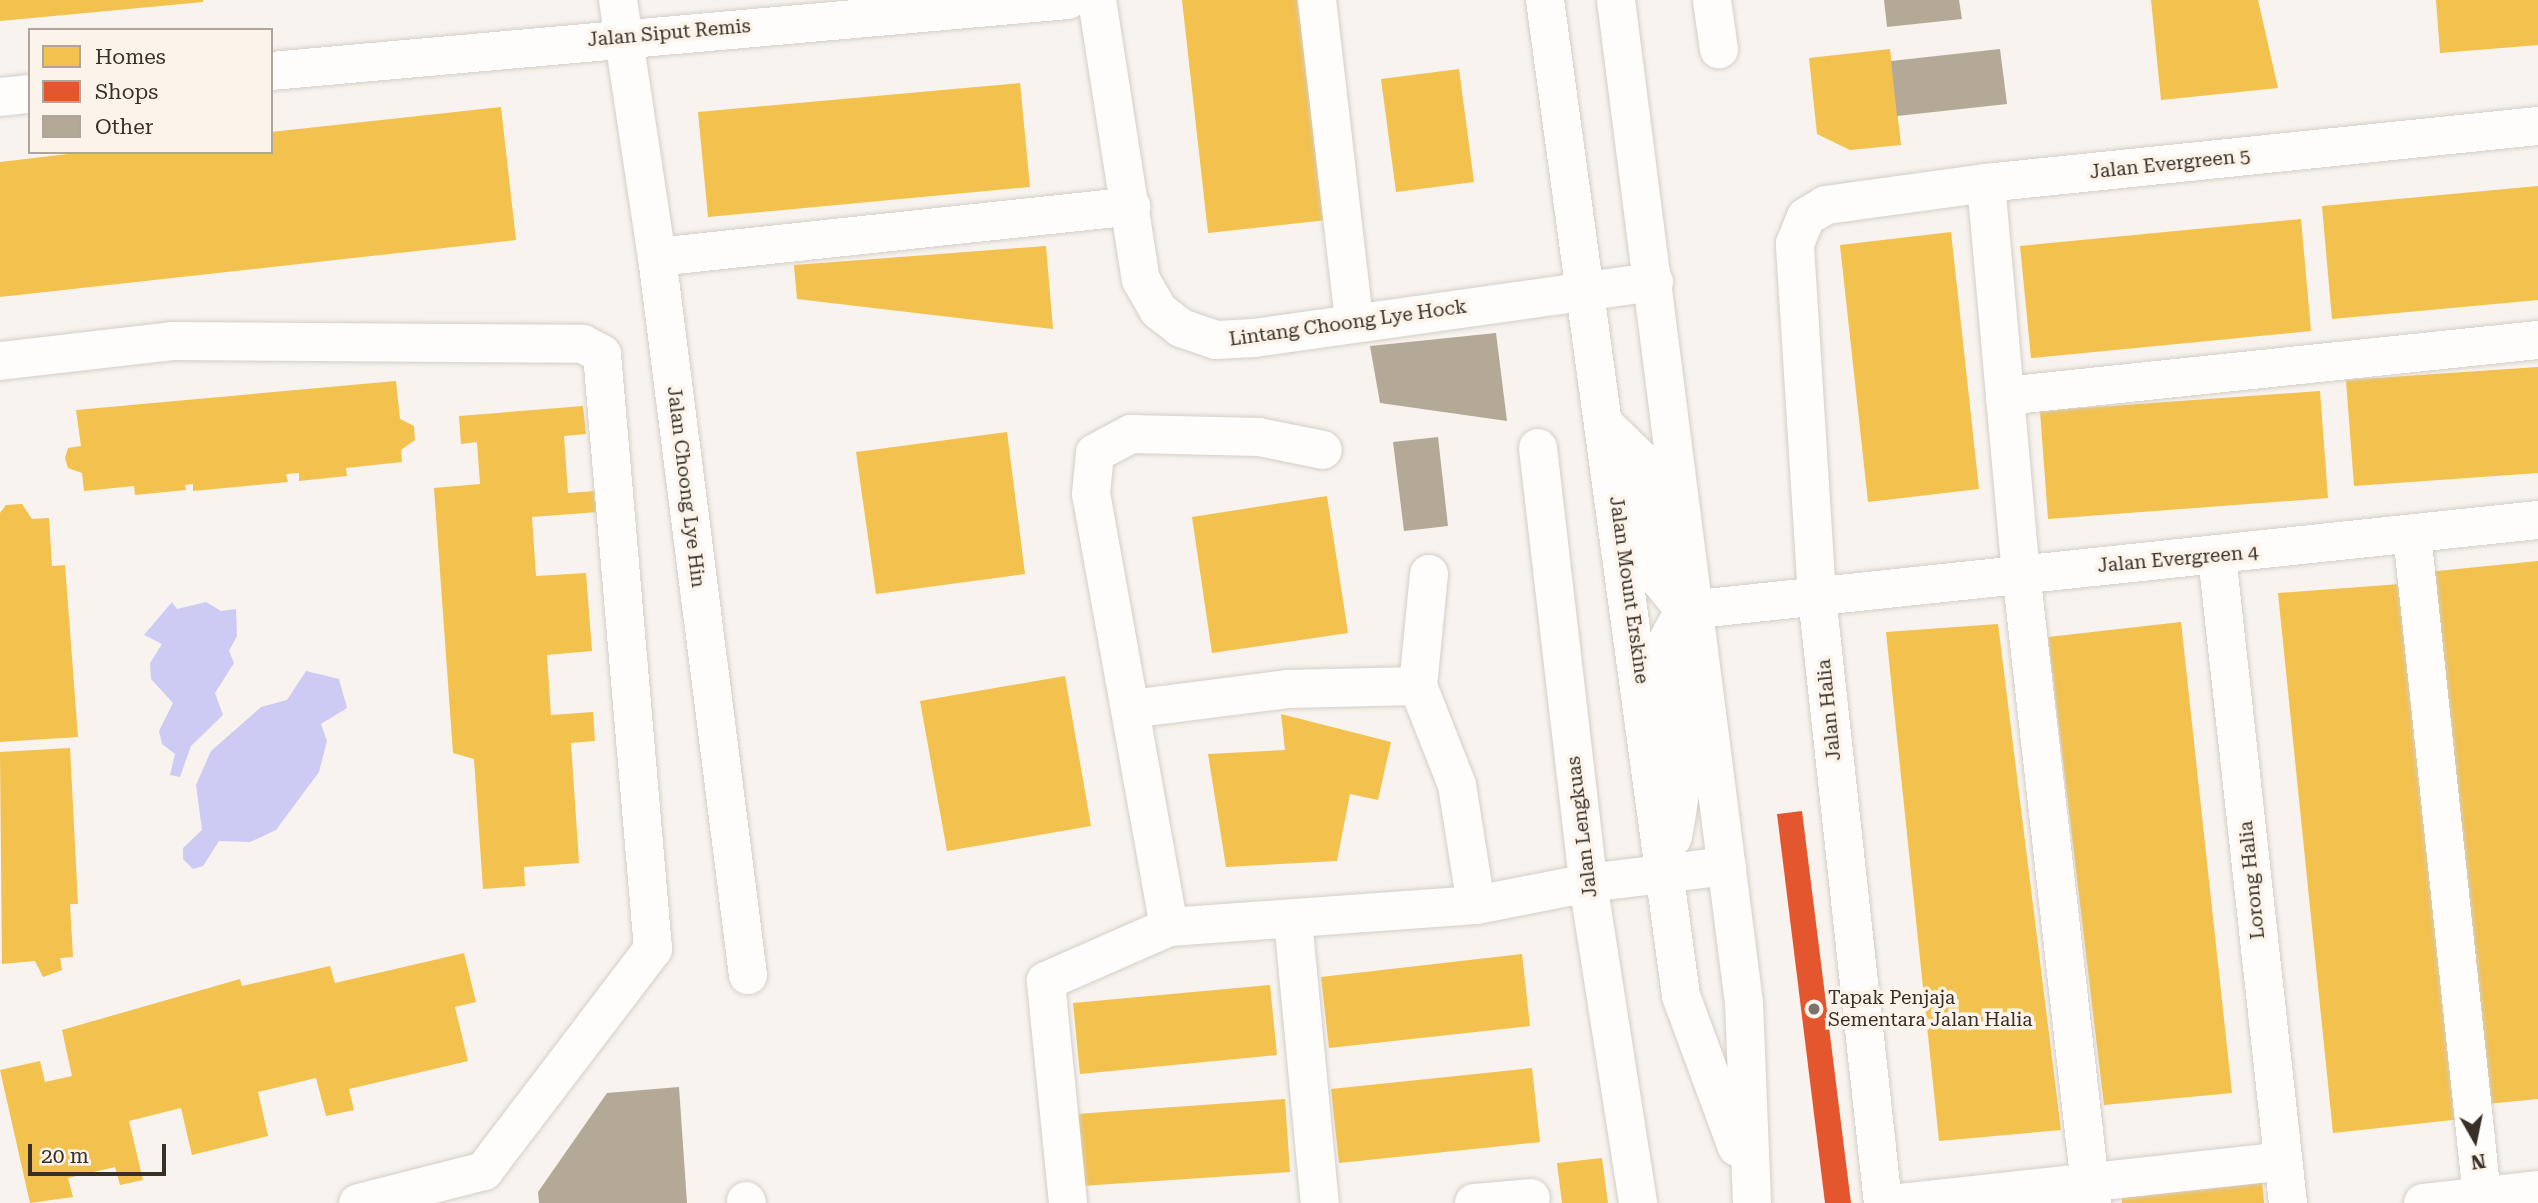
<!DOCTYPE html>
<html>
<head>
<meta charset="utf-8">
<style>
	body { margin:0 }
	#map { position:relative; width:2538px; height:1203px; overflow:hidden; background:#f8f3ee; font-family:"Roboto Serif",serif }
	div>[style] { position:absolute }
	.water>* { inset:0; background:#cdcaf4 }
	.homes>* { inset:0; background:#f2c14e }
	.shops>* { inset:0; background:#e4572e }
	.building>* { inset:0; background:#b4a897 }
	.roads { filter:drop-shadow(0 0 2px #d4cec7) drop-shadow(0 0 2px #d4cec7) }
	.minor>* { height:38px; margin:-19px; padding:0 19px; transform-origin:19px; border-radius:19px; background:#fefdfc }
	.major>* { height:38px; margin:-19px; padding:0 19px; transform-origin:19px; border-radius:19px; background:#fefdfc }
	.dots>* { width:19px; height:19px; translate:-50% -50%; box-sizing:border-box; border:4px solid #fcf4ea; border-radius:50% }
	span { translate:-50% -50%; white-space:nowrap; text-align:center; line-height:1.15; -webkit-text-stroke:7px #fcf4ea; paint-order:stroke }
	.street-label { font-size:19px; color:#382f26 }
	.poi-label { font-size:19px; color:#382f26 }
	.left { translate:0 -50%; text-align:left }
	.legend { position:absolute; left:28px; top:28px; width:245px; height:126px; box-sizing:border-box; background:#fcf4ea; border:2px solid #aea59c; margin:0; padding:9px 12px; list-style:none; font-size:21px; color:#382f26 }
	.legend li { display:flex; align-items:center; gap:14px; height:35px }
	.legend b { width:35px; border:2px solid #aea59c }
	.north { position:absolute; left:2440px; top:1105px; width:70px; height:70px; -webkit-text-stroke:5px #fcf4ea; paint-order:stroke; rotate:171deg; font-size:19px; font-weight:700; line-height:28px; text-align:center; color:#382f26 }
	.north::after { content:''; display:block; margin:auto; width:24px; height:32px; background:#382f26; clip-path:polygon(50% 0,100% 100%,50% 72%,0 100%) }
	.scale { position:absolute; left:28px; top:1144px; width:138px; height:32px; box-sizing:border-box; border:4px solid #382f26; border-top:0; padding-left:9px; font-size:21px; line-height:24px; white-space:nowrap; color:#382f26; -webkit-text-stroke:5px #fcf4ea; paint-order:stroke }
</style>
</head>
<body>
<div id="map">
	<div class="water">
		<i style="clip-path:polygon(172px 602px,177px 609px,206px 602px,221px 611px,236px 609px,237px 636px,229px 651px,234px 663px,215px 693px,223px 715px,191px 746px,180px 777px,170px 775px,175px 754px,162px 744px,159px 731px,173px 703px,151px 679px,150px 663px,162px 644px,144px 635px)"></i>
		<i style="clip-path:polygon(306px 671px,339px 679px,347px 708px,321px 724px,327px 741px,319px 772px,276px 830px,250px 842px,219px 841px,203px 866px,193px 869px,183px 859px,183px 848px,202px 830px,196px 785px,211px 751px,261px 707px,287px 700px)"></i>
	</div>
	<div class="homes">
		<i style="clip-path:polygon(0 0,203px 0,203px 2px,0 21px)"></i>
		<i style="clip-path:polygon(1182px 0,1303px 0,1327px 220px,1208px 233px)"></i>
		<i style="clip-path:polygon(2151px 0,2258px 0,2278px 88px,2161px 100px)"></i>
		<i style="clip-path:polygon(2436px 0,2538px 0,2538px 45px,2440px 53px)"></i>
		<i style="clip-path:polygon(1890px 49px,1901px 145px,1850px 150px,1817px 134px,1809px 58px)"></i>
		<i style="clip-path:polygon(1459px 69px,1474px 182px,1396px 192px,1381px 79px)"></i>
		<i style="clip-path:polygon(1020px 83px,1030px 187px,708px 217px,698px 112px)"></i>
		<i style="clip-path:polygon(501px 107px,516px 240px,0 297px,0 162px,85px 152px,271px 152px,271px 132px)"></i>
		<i style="clip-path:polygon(2538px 186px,2538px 300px,2332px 319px,2322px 206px)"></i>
		<i style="clip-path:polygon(2301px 219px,2311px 331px,2031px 358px,2020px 246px)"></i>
		<i style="clip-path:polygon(1951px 232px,1979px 489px,1868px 502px,1840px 245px)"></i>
		<i style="clip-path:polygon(1046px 246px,1053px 329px,797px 299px,794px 265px)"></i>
		<i style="clip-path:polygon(2538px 367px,2538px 473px,2354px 486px,2346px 380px)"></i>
		<i style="clip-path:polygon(396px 381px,400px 419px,414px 426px,415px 440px,401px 450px,402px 462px,346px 468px,347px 476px,299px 481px,299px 473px,286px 474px,288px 482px,193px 491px,193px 484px,185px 485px,186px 490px,135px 495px,134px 486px,84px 491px,82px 473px,68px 468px,65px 458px,68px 448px,81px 446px,76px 410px)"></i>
		<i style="clip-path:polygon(2320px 391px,2328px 498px,2048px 519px,2040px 411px)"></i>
		<i style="clip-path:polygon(583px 406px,586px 434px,564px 436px,568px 493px,596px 491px,598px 512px,532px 517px,536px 576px,586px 573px,592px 651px,547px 655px,551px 715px,593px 712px,595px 741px,571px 743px,579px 863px,524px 867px,525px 886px,483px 889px,474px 759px,453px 753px,434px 488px,480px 484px,477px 442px,461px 444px,459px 416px)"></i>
		<i style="clip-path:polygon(1007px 432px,1025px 574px,876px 594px,856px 452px)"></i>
		<i style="clip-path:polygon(1327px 496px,1348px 633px,1212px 653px,1192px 517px)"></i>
		<i style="clip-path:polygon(22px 504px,32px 519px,49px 518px,52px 566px,65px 565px,78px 737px,0 742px,0 513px,6px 505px)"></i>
		<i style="clip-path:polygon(2538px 561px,2538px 1099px,2476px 1105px,2427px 572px)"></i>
		<i style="clip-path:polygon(2400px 584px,2462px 1119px,2333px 1133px,2278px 593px)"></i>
		<i style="clip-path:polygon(2181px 622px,2232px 1093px,2104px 1105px,2048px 637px)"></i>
		<i style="clip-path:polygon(1998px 624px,2061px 1130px,1939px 1141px,1886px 632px)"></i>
		<i style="clip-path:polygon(1065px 676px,1091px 826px,947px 851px,920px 701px)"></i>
		<i style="clip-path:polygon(1281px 714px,1391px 742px,1378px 800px,1350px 794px,1337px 861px,1226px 867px,1208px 754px,1285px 750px)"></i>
		<i style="clip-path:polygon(70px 748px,78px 904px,70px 904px,73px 957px,60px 958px,62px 970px,43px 977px,35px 961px,2px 964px,0 752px)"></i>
		<i style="clip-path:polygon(464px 953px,476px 1002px,455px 1007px,468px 1061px,349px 1089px,354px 1110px,326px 1116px,316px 1078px,258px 1092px,268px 1136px,192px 1155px,181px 1108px,129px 1121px,143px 1180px,120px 1185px,115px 1167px,68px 1178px,73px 1197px,30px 1203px,0 1070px,40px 1061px,45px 1082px,72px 1076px,62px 1030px,240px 979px,242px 986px,330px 966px,335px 983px)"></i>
		<i style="clip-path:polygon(1522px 954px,1530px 1026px,1329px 1048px,1321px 977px)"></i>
		<i style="clip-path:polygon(1270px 985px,1277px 1055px,1080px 1074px,1073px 1003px)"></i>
		<i style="clip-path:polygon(1532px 1068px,1540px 1142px,1339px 1163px,1331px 1089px)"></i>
		<i style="clip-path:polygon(1285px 1099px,1290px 1172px,1081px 1186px,1076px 1114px)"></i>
		<i style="clip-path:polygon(1602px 1158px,1608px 1203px,1562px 1203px,1557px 1163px)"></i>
		<i style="clip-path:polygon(2262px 1181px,2264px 1203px,2122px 1203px,2122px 1189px)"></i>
	</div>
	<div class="shops">
		<i style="clip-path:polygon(1802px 811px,1851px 1203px,1825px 1203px,1777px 814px)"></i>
	</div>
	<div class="building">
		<i style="clip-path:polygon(1884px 0,1959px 0,1962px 19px,1887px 27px)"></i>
		<i style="clip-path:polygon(2000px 49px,2007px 104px,1897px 116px,1891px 61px)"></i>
		<i style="clip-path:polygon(1496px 333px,1507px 421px,1380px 403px,1370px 346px)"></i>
		<i style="clip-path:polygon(1438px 437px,1448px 526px,1404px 531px,1393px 442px)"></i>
		<i style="clip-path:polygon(679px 1087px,687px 1203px,539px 1203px,538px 1192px,607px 1093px)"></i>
	</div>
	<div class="roads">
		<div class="minor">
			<i style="left:618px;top:0;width:260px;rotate:81.4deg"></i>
			<i style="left:657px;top:257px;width:724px;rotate:82.78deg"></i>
			<i style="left:1097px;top:0;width:283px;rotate:81.1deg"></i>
			<i style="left:1141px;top:280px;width:34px;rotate:60deg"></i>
			<i style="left:1158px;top:310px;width:29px;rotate:38deg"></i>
			<i style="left:1181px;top:328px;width:37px;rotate:19deg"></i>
			<i style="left:1216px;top:340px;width:38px;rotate:-3deg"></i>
			<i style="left:1254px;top:338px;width:404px;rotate:-8deg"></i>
			<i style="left:1317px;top:0;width:324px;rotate:83.4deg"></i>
			<i style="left:1712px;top:0;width:50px;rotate:82deg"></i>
			<i style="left:271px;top:71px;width:800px;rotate:-5.09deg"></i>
			<i style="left:0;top:97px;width:30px;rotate:-6deg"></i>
			<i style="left:1986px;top:183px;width:391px;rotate:84.9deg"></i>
			<i style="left:2021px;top:572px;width:635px;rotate:83.58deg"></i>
			<i style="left:657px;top:257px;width:477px;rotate:-6.1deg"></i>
			<i style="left:0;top:361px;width:173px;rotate:-6.6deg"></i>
			<i style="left:172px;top:341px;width:411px;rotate:0.4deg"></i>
			<i style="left:583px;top:344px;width:21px;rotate:28deg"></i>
			<i style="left:602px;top:354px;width:597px;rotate:85.1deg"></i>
			<i style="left:653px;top:949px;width:279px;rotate:127.3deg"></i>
			<i style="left:484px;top:1171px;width:130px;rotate:165.7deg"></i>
			<i style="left:2005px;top:396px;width:536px;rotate:-6deg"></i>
			<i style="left:1538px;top:448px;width:438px;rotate:83.4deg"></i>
			<i style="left:1588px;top:883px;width:324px;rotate:81.1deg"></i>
			<i style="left:2412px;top:534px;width:667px;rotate:83.97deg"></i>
			<i style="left:2217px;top:556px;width:651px;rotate:83.74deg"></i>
			<i style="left:1429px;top:574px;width:113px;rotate:95.6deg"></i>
			<i style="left:1418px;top:686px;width:106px;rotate:68.5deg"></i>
			<i style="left:1457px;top:785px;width:121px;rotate:81deg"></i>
			<i style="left:1698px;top:609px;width:845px;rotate:-6.05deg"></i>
			<i style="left:1131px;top:709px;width:157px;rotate:-7.3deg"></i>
			<i style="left:1287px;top:689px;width:131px;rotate:-1.3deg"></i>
			<i style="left:1293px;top:920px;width:284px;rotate:84.6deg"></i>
			<i style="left:1169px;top:927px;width:440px;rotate:-100.2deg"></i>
			<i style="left:1091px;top:494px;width:41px;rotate:-84.4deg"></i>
			<i style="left:1095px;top:453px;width:41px;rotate:-27.8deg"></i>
			<i style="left:1131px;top:434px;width:128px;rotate:1.3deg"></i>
			<i style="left:1259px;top:437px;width:65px;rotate:11.5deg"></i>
			<i style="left:746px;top:1201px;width:2px;rotate:63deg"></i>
			<i style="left:1068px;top:1203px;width:223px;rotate:-95.7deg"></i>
			<i style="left:1046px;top:981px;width:134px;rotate:-23.7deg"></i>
			<i style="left:1169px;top:927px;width:308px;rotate:-4.1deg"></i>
			<i style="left:1476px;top:905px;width:114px;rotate:-11.1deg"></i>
			<i style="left:1588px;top:883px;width:140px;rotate:-7deg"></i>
			<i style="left:1474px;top:1203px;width:57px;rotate:-5deg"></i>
			<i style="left:1883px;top:1203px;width:611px;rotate:-96.21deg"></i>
			<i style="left:1817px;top:596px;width:353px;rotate:-93.6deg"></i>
			<i style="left:1795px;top:244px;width:29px;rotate:-68deg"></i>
			<i style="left:1806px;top:217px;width:23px;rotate:-31deg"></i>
			<i style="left:1826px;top:205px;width:162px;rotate:-7.8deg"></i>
			<i style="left:1986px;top:183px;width:555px;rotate:-5.9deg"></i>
			<i style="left:1899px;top:1203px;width:386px;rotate:-6.2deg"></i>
			<i style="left:2423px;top:1203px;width:116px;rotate:-6.4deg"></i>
		</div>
		<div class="major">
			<i style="left:1545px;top:0;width:1005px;rotate:82.22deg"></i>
			<i style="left:1681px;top:996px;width:161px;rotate:69.7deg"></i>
			<i style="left:1616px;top:0;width:1011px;rotate:82.73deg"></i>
			<i style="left:1744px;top:1003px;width:200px;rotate:87.7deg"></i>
			<i style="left:1607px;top:427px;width:46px;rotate:44.1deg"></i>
			<i style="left:1640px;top:459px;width:123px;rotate:80.6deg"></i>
			<i style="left:1660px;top:580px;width:22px;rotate:51deg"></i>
			<i style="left:1674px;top:597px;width:27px;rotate:27deg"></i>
			<i style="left:1673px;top:837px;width:56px;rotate:-80.7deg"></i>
			<i style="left:1682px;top:782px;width:138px;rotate:-97.1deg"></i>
			<i style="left:1665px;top:645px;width:33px;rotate:-61deg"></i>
			<i style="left:1681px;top:616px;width:18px;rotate:-22deg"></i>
		</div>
	</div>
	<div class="dots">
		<i style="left:1814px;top:1009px;background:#7b746c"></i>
	</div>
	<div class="street-label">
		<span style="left:669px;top:33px;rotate:-5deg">Jalan Siput Remis</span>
		<span style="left:2170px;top:164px;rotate:-6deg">Jalan Evergreen 5</span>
		<span style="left:1348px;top:323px;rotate:-8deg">Lintang Choong Lye Hock</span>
		<span style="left:686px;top:487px;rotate:83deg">Jalan Choong Lye Hin</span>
		<span style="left:2178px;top:559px;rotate:-5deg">Jalan Evergreen 4</span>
		<span style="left:1629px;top:590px;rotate:82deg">Jalan Mount Erskine</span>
		<span style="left:1829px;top:710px;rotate:-96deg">Jalan Halia</span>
		<span style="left:1582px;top:827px;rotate:-97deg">Jalan Lengkuas</span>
		<span style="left:2252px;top:880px;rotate:-96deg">Lorong Halia</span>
	</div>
	<div class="poi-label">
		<span class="left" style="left:1828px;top:1009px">Tapak Penjaja<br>Sementara Jalan Halia</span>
	</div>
	<ul class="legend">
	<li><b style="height:19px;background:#f2c14e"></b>Homes</li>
	<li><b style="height:19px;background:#e4572e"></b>Shops</li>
	<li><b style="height:19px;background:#b4a897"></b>Other</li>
	</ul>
	<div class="north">N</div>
	<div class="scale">20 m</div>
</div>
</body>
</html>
